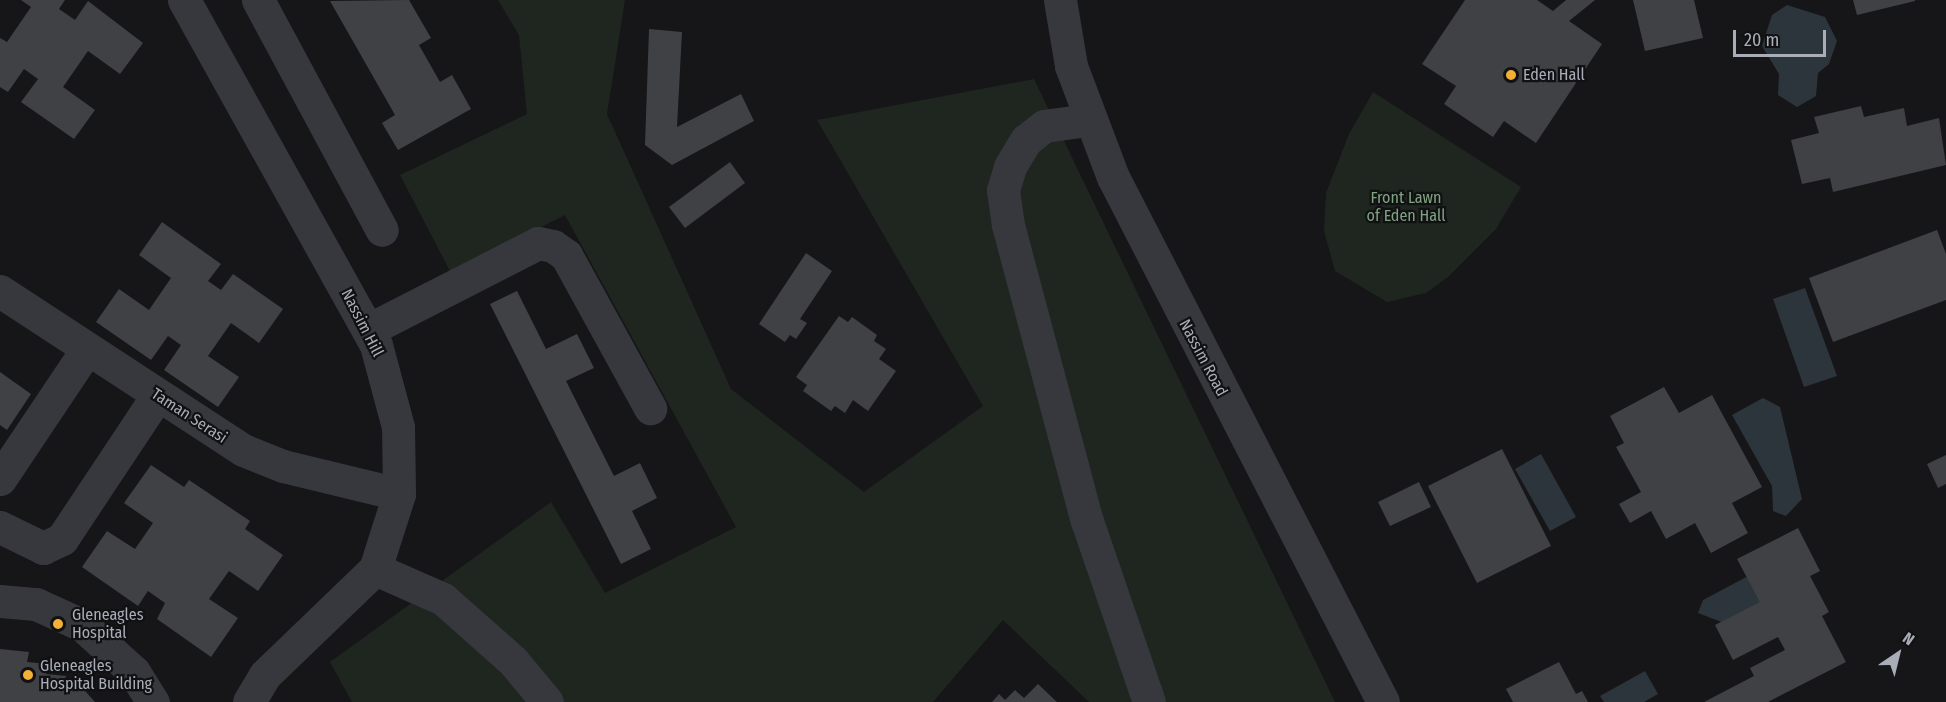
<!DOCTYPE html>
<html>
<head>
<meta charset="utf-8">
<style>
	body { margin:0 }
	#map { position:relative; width:1946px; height:702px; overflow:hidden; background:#161618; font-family:"Fira Sans Condensed",sans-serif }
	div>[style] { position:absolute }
	.green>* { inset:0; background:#1e261f }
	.water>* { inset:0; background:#2c353c }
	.building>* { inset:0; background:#404145 }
	.minor>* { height:33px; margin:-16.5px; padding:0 16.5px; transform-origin:16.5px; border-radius:16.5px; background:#37383d }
	.dots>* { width:16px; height:16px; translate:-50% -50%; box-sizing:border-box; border:3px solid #111113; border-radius:50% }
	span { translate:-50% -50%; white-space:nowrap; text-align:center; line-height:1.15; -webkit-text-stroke:4.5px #111113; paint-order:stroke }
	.poi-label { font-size:16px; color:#a8adb8 }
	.left { translate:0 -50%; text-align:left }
	.park-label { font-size:16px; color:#7fa381 }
	.street-label { font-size:16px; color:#a8adb8 }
	.north { position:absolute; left:1868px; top:624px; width:60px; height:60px; -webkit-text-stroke:4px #111113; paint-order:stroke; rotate:35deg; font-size:16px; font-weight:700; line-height:24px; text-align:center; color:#a8adb8 }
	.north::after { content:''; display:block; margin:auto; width:21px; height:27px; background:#a8adb8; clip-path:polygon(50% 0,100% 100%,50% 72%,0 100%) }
	.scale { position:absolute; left:1733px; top:30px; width:93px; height:27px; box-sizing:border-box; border:3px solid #a8adb8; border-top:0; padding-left:8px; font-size:18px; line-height:21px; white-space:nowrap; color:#a8adb8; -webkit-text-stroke:4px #111113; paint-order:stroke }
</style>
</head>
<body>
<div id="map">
	<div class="green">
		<i style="clip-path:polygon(498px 0,625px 0,607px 114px,731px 389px,864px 492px,983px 406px,817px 120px,1034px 79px,1335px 702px,1089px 702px,1003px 620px,933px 702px,352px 702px,330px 662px,551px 502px,605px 593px,736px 527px,565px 215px,451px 273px,400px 175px,527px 114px,519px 35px)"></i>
		<i style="clip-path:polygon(1373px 92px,1521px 187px,1496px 229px,1448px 277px,1426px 293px,1387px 302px,1335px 271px,1324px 231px,1326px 193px,1349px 134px)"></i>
	</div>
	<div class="water">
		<i style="clip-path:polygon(1787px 5px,1825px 17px,1837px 41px,1829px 64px,1818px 73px,1816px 96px,1797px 107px,1778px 95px,1779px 74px,1762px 46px,1772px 15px)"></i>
		<i style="clip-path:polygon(1805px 288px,1837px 376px,1804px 387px,1773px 299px)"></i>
		<i style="clip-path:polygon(1763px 398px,1780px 407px,1802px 499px,1786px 516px,1773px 511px,1772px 486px,1732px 415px)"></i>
		<i style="clip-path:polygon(1541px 454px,1576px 517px,1550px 531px,1515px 469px)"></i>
		<i style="clip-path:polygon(1752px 574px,1767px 602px,1724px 623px,1698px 613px,1703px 600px)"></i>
		<i style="clip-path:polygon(1645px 671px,1658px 694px,1644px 702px,1604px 702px,1600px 696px)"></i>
	</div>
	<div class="building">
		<i style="clip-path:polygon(21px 0,65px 0,59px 9px,75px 20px,88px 1px,143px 43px,120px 74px,88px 51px,63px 87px,95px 110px,74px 139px,21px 102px,38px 79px,24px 69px,8px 92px,0 87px,0 38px,7px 42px,31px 7px)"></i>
		<i style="clip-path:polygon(409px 0,431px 38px,419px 45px,440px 82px,452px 75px,471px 109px,398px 150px,382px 123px,395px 115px,330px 1px)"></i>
		<i style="clip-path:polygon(1465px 0,1537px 0,1553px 11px,1566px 0,1595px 0,1569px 21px,1602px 44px,1536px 143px,1504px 121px,1493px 137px,1444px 104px,1456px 86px,1422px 64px)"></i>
		<i style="clip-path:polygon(1633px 0,1694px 0,1703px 38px,1645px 51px)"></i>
		<i style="clip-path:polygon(1853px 0,1915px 0,1915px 1px,1857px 15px)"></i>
		<i style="clip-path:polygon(649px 29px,682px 32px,677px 127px,741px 94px,754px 121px,672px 165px,645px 145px)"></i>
		<i style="clip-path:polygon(1861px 106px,1864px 117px,1904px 108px,1907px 126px,1939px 118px,1946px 165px,1833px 192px,1830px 178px,1802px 184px,1791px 140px,1819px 133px,1814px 117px)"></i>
		<i style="clip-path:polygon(730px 162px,745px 183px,685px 228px,669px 207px)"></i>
		<i style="clip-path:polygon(162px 222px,221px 264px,208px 281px,221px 290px,233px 274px,283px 309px,259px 343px,231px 323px,208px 356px,239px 377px,218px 407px,164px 370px,181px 345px,168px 336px,151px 360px,96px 322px,119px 289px,149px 310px,171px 278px,139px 255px)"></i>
		<i style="clip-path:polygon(1937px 230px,1946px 254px,1946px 300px,1833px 342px,1809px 278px)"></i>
		<i style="clip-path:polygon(806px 253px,832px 271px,800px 319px,807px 323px,796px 339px,790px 335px,785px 342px,759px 324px)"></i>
		<i style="clip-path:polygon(517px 291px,546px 349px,577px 334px,594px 368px,566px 381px,614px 476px,640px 463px,657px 498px,632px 511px,651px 549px,621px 564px,490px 304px)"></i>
		<i style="clip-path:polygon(839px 316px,848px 322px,852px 317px,877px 335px,874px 341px,886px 349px,879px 359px,896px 371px,868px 411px,853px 400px,845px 413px,835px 406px,831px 411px,803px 391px,807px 385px,796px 377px)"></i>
		<i style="clip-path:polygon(0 372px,31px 394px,7px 430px,0 425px)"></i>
		<i style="clip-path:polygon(1664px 387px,1679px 413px,1712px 395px,1762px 487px,1732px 503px,1748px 533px,1711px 553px,1695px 523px,1666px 539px,1651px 511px,1630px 523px,1619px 504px,1641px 492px,1616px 447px,1624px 443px,1610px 416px)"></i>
		<i style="clip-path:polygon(1502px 449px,1551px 546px,1477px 583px,1428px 486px)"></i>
		<i style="clip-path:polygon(1946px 455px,1946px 484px,1938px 488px,1927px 464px)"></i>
		<i style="clip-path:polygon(151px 465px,184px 487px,189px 480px,250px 521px,245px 529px,283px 555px,258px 591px,229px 571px,209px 599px,238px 618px,211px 657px,157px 619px,165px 603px,148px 591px,138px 606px,82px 567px,107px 531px,135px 549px,153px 523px,124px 503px)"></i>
		<i style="clip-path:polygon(1419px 482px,1431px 507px,1390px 526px,1378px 502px)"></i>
		<i style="clip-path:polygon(1798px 528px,1820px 571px,1810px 576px,1829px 612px,1822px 616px,1846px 662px,1768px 702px,1704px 702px,1754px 676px,1750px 668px,1785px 650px,1778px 637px,1733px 660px,1715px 625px,1760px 602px,1737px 559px)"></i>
		<i style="clip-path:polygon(0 649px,29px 652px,27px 662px,47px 664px,46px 674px,66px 676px,65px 682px,78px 683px,95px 702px,0 702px)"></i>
		<i style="clip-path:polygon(1559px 662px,1576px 694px,1582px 691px,1588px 702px,1513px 702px,1506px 689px)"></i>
		<i style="clip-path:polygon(1038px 684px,1057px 702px,992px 702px,999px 694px,1005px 700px,1015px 690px,1024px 698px)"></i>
	</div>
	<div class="minor">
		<i style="left:184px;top:0;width:395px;rotate:60.9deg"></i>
		<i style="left:376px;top:345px;width:85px;rotate:75deg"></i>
		<i style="left:398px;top:427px;width:67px;rotate:89.1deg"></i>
		<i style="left:399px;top:494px;width:79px;rotate:107.7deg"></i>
		<i style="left:375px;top:569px;width:153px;rotate:136.1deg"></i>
		<i style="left:265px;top:675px;width:31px;rotate:121deg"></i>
		<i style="left:258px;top:0;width:261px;rotate:61.7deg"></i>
		<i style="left:1060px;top:0;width:67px;rotate:80.5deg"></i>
		<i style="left:1071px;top:66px;width:119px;rotate:69.3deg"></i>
		<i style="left:1113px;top:177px;width:590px;rotate:62.78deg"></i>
		<i style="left:1088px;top:120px;width:44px;rotate:172.2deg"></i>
		<i style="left:1044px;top:126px;width:23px;rotate:142deg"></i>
		<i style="left:1026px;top:140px;width:31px;rotate:121deg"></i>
		<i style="left:1010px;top:167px;width:24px;rotate:107deg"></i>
		<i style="left:1003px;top:190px;width:35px;rotate:82deg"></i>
		<i style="left:1008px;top:225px;width:306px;rotate:75.1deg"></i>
		<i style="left:1087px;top:521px;width:191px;rotate:71.1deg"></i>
		<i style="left:0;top:291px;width:290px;rotate:33.2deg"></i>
		<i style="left:243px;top:450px;width:43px;rotate:21.8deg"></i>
		<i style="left:283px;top:466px;width:119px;rotate:13.6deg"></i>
		<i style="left:368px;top:330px;width:191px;rotate:-27.1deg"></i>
		<i style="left:538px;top:243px;width:15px;rotate:11deg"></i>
		<i style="left:553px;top:246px;width:16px;rotate:35deg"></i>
		<i style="left:566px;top:255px;width:175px;rotate:61.2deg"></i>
		<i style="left:0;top:479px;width:156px;rotate:-56.2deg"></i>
		<i style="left:0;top:527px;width:48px;rotate:26deg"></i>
		<i style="left:43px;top:548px;width:21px;rotate:-25deg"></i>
		<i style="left:62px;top:539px;width:172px;rotate:-56.4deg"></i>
		<i style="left:375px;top:569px;width:74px;rotate:23.8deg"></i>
		<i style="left:443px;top:599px;width:94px;rotate:41.5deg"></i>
		<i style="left:513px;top:661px;width:53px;rotate:50.3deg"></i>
		<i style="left:0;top:601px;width:36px;rotate:5deg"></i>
		<i style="left:36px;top:604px;width:51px;rotate:24.5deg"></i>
		<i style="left:82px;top:625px;width:70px;rotate:42.1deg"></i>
		<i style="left:134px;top:672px;width:36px;rotate:58deg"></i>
	</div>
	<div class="dots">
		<i style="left:1511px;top:75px;background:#f2b134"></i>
		<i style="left:58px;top:624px;background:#f2b134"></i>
		<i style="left:28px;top:675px;background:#f2b134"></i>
	</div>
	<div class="poi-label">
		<span class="left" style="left:1523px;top:75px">Eden Hall</span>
		<span class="left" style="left:72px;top:624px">Gleneagles<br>Hospital</span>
		<span class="left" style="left:40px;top:675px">Gleneagles<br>Hospital Building</span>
	</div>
	<div class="park-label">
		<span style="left:1406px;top:207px">Front Lawn<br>of Eden Hall</span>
	</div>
	<div class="street-label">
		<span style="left:362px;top:323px;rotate:63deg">Nassim Hill</span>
		<span style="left:1203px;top:358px;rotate:62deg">Nassim Road</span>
		<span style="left:189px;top:416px;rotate:33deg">Taman Serasi</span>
	</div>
	<div class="north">N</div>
	<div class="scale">20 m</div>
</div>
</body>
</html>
